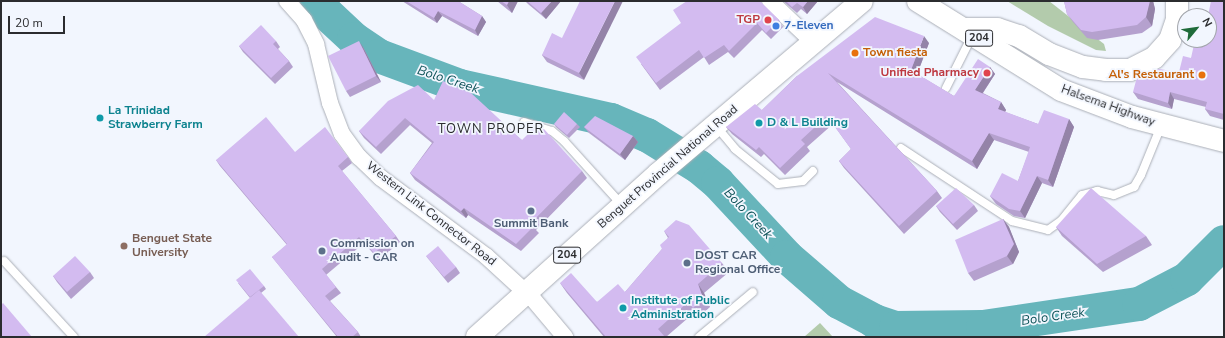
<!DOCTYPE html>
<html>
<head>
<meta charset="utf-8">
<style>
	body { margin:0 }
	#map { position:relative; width:1225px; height:338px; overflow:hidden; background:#f2f6fe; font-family:"Nunito Sans",sans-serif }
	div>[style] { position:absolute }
	.green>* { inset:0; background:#b3cbac }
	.river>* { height:34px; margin:-17px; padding:0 17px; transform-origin:17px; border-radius:17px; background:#67b5bb }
	.roads { filter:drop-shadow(0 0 1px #abafb7) drop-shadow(0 0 1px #abafb7) }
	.lane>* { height:8px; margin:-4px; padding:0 4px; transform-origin:4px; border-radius:4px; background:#fff }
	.street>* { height:16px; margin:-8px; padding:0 8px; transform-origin:8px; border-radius:8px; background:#fff }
	.secondary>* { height:22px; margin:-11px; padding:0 11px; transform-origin:11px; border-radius:11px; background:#fff }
	.highway>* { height:22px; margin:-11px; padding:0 11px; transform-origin:11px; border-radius:11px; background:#fff }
	.wall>* { inset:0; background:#b5a1ce }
	.shaded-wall>* { inset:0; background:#9483a8 }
	.building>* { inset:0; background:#d3bbf0 }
	.dots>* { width:11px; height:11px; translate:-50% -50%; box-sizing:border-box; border:2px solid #f2f6fe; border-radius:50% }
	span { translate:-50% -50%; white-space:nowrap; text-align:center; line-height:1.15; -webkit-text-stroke:3.5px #f2f6fe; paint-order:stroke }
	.shield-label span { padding:1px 3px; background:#f2f6fe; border:1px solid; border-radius:3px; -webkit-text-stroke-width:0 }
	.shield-label { font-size:11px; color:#2b2c2f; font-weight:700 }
	.health-label { font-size:12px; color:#be3a42; font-weight:700 }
	.right { translate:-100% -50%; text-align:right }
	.shop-label { font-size:12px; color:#366cbe; font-weight:700 }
	.left { translate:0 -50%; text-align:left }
	.food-label { font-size:12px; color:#c56008; font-weight:700 }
	.street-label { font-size:12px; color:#2b2c2f }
	.culture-label { font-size:12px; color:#0d838f; font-weight:700 }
	.service-label { font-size:12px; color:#4e5e75; font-weight:700 }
	.education-label { font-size:12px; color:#785e54; font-weight:700 }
	.water-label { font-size:13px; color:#0e5358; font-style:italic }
	.neighbourhood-label { font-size:13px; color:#2b2c2f; letter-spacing:1px }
	.frame { position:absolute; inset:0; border:2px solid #2b2c2f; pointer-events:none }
	.north { position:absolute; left:1177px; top:8px; width:40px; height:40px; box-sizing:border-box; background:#f2f6fe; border:1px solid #a2a5ab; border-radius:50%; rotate:61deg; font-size:11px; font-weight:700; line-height:16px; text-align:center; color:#2b2c2f }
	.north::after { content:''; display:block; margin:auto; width:14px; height:18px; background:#1f6b3a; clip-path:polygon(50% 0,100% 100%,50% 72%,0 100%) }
	.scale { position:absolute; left:8px; top:16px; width:57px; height:18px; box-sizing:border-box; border:2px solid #2b2c2f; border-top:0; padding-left:5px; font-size:12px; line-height:14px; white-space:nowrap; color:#2b2c2f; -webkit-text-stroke:3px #f2f6fe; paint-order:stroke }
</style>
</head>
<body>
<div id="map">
	<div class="green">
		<i style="clip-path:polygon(1007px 1px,1049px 1px,1104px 44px,1106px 51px,1096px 50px,1048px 26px)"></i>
		<i style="clip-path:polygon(820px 323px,833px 337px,804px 337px)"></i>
	</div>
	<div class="river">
		<i style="left:317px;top:1px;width:15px;rotate:53deg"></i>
		<i style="left:326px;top:13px;width:38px;rotate:43deg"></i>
		<i style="left:354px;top:39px;width:30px;rotate:34deg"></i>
		<i style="left:379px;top:56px;width:86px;rotate:20.3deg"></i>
		<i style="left:460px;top:86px;width:155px;rotate:12.7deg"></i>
		<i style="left:611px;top:120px;width:39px;rotate:23deg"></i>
		<i style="left:647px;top:135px;width:61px;rotate:31.6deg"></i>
		<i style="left:699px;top:167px;width:25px;rotate:40deg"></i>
		<i style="left:718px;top:183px;width:101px;rotate:47deg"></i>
		<i style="left:787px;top:257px;width:69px;rotate:40.9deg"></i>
		<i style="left:839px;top:302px;width:40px;rotate:28deg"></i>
		<i style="left:874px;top:321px;width:23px;rotate:18deg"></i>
		<i style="left:896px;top:328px;width:87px;rotate:-0.7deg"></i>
		<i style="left:983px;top:327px;width:158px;rotate:-8.4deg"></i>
		<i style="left:1139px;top:304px;width:54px;rotate:-27.5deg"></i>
		<i style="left:1187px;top:279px;width:52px;rotate:-45deg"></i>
	</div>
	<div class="roads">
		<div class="lane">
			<i style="left:946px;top:88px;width:58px;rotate:-63.4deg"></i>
			<i style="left:524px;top:122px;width:29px;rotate:18deg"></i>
			<i style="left:552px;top:131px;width:16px;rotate:40deg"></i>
			<i style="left:564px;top:141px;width:86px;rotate:47.8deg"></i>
			<i style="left:716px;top:126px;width:30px;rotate:50deg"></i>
			<i style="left:735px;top:149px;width:55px;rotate:39.1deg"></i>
			<i style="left:778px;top:184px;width:25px;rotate:-7deg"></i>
			<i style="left:803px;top:181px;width:14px;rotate:-45deg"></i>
			<i style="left:901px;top:148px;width:133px;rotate:33.3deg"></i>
			<i style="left:1012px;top:221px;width:37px;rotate:14deg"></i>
			<i style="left:1048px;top:230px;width:16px;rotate:-35deg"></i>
			<i style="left:1061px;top:221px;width:33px;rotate:-51deg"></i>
			<i style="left:1082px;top:195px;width:16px;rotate:-15deg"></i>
			<i style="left:1097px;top:191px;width:17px;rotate:13deg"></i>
			<i style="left:1114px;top:195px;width:22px;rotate:-22deg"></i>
			<i style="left:1134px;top:187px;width:14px;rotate:-60deg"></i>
			<i style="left:1141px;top:175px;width:53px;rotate:-67.8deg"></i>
			<i style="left:4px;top:261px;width:103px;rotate:47.4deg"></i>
			<i style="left:699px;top:337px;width:70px;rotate:-39.8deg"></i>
		</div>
		<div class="street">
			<i style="left:287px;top:1px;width:25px;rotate:48deg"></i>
			<i style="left:304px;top:20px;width:27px;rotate:63deg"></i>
			<i style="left:316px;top:44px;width:61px;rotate:76.7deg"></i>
			<i style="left:330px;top:103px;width:33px;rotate:69deg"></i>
			<i style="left:342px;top:134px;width:29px;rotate:54deg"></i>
			<i style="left:359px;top:157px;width:30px;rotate:44deg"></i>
			<i style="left:381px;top:178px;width:131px;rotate:36.6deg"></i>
			<i style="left:486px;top:256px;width:64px;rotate:42.5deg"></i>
			<i style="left:533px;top:299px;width:50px;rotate:49.9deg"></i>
			<i style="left:770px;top:1px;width:59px;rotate:43.6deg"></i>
		</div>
		<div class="secondary">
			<i style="left:964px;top:29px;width:33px"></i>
			<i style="left:997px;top:29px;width:23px;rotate:18deg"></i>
			<i style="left:1019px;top:36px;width:35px;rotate:31deg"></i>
			<i style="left:1049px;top:54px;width:36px;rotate:21deg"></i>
			<i style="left:1083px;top:67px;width:23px;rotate:7deg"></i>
			<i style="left:1106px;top:70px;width:24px"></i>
			<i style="left:1130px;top:70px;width:27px;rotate:-27deg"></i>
			<i style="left:1154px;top:58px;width:24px;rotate:-48deg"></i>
			<i style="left:1170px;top:40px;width:21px;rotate:-71deg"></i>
			<i style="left:1177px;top:20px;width:19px;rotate:-90deg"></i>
		</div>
		<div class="highway">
			<i style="left:918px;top:1px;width:168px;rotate:31.9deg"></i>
			<i style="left:1061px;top:90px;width:76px;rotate:20.8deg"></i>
			<i style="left:1132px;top:117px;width:95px;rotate:14.6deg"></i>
			<i style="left:477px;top:337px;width:244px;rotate:-42deg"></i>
			<i style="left:658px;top:174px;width:267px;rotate:-40.3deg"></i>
		</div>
	</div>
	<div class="wall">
		<i style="clip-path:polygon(402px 1px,458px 1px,482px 16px,486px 22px,478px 36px,442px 16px,437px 23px)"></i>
		<i style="clip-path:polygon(497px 1px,518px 1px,512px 13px)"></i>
		<i style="clip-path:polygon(525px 1px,561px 1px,546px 19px,528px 4px)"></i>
		<i style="clip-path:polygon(783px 1px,818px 1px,807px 14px,801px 9px,797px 13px)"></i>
		<i style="clip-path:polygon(1064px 1px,1153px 1px,1155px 9px,1152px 26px,1142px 33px,1098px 40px,1087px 38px,1073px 22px,1067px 14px)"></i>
		<i style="clip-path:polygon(1224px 1px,1224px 120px,1210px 116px,1205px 109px,1206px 107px,1174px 99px,1172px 109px,1138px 99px,1133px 92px,1179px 72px,1191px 58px,1209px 40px)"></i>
		<i style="clip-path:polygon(761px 3px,779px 20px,783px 27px,771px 39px,762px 30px,734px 58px,728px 52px,709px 65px,704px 57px,660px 90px,641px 64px)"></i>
		<i style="clip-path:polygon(562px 38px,584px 80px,547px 62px,542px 55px)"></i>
		<i style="clip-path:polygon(276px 41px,280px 47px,278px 49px,289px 61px,293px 67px,275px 84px,243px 52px,239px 46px)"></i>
		<i style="clip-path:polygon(929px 43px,917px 74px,954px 96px,990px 67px,995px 74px,983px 93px,1001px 102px,1006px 110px,1005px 112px,1038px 124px,1069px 119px,1074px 127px,1053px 187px,1042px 183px,1025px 218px,1014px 216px,996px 204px,990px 196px,1018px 181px,1029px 152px,994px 140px,977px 169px,837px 82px,937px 191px,942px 198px,904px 234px,844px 168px,839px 161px,851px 149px,833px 124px,807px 147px,810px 151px,785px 175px,764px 154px,761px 157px,732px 134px,726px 127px,762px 110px,797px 76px)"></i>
		<i style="clip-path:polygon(363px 47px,381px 82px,350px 97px,346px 91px)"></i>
		<i style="clip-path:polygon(434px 100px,522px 140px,582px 171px,587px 178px,536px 230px,539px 233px,521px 251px,468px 215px,466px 218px,415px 180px,410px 173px,432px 143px,410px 125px,381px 154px,364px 138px,359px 131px)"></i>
		<i style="clip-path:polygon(554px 124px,577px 124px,580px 127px,569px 138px,556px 127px)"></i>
		<i style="clip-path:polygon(584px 127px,633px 136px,638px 142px,625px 160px,589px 133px)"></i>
		<i style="clip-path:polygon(295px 152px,348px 157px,352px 163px,342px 171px,396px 236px,400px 242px,379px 260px,364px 243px,326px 275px,341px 293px,330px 301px,358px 332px,361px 337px,337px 337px,272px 257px,287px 245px,220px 166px,216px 160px)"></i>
		<i style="clip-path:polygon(974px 205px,978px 211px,957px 230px,940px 212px,936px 206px)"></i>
		<i style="clip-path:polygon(1003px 219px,1009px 227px,1019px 252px,1013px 264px,974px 281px,968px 273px)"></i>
		<i style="clip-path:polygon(1056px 227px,1146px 236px,1152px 245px,1103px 272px,1062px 236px)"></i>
		<i style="clip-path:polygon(664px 231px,722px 263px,729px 272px,704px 293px,710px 307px,699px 317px,695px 312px,666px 337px,604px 337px,567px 293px,560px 283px,597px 302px,625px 292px,662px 249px,668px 238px)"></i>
		<i style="clip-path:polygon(426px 256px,456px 267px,460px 273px,448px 283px)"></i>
		<i style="clip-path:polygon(90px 272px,94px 278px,71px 299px,57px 282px,53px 276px)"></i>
		<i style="clip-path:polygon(238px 283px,264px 286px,266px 289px,261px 293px,250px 298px)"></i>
	</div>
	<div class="shaded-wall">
		<i style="clip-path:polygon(509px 1px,518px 1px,512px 13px,507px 5px)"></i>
		<i style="clip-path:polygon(552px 1px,561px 1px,546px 19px,541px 13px)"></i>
		<i style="clip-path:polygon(615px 1px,623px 1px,584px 80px,579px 73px)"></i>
		<i style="clip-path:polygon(808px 1px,818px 1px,807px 14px,803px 7px)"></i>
		<i style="clip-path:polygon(1149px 1px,1153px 1px,1155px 9px,1152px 26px,1146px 17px)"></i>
		<i style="clip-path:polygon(438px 11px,442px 16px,437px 23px,434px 18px)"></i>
		<i style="clip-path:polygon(482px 16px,486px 22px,478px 36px,475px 30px)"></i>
		<i style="clip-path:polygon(924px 36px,929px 43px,916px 77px,911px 70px)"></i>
		<i style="clip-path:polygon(359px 41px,363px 47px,381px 82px,376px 76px)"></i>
		<i style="clip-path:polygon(990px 67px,995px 74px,980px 97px,975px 90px)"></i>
		<i style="clip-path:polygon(1170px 92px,1174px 99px,1172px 109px,1168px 103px)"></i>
		<i style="clip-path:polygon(1001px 102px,1006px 110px,1003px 116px,998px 109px)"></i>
		<i style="clip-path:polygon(1069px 119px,1074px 127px,1053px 187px,1048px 180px)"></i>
		<i style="clip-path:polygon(989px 133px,994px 140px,977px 169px,972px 161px)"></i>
		<i style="clip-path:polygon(633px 136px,638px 142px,625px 160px,620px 154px)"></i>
		<i style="clip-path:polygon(1037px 176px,1042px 183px,1025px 218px,1020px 211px)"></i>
		<i style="clip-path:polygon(464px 208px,468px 215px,466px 218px,461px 211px)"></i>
		<i style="clip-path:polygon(1003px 219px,1009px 227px,1019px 252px,1013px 264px,1007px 256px)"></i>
		<i style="clip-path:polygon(698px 284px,704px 293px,710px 307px,703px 298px)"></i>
	</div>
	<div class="building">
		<i style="clip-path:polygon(406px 1px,458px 1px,482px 16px,475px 30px,438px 11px,434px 18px)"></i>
		<i style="clip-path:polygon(501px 1px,509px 1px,507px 5px)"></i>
		<i style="clip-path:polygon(527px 1px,552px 1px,541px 13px)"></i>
		<i style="clip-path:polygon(580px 1px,615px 1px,579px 73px,542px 55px,552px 33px,562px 38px)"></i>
		<i style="clip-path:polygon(687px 1px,760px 1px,779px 20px,766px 33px,757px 23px,729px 51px,724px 45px,704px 58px,699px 50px,656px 83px,636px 57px,681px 23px,673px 10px)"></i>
		<i style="clip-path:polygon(786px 1px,808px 1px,803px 7px,797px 3px,792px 7px)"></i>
		<i style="clip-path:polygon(1064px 1px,1150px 1px,1146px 17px,1137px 25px,1092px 32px,1081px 30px,1067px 14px)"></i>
		<i style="clip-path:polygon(1211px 1px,1224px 1px,1224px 114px,1205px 109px,1207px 102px,1170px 92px,1168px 103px,1133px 92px,1137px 77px,1159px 69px,1179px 72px,1183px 56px,1191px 58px,1195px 40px,1209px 40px,1209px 16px,1208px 16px)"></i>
		<i style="clip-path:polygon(875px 17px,924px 36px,911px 70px,954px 96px,978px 59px,990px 67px,975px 90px,1001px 102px,998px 109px,1038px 124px,1044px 110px,1069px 119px,1048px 180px,1037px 176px,1020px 211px,1009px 209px,990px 196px,1002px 173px,1018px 181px,1030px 147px,989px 133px,972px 161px,828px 73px,937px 191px,899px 226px,839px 161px,851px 149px,827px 116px,801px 140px,805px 144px,780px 168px,759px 147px,756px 150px,726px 127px,755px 104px,762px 110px,797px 76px)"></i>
		<i style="clip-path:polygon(261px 25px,276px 41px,273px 44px,289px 61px,271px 78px,239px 46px)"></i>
		<i style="clip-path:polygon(359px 41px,376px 76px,346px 91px,328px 56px)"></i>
		<i style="clip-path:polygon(443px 81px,471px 93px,522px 140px,536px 126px,542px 130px,544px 129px,582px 171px,531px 223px,534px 226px,516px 244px,464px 208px,461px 211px,410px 173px,434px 142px,405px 118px,376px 147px,359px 131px,388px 101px,418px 85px,434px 100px)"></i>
		<i style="clip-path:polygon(564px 112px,577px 124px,567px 135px,554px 124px)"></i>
		<i style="clip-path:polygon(595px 116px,633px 136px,620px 154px,584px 127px)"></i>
		<i style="clip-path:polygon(266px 117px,295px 152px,325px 127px,348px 157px,338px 166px,396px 236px,374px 253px,359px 237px,322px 269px,336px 287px,325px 296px,358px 332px,352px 337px,338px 337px,272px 257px,287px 244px,216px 160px)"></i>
		<i style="clip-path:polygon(956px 188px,974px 205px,953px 224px,936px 206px)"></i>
		<i style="clip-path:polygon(1091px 188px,1146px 236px,1097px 264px,1056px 227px)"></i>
		<i style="clip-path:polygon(1003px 219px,1014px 244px,1007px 256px,968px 273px,955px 240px)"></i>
		<i style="clip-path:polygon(676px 220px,689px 225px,722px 263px,698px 284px,703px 298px,693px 308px,688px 302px,658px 329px,665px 337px,606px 337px,560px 283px,571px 273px,597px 302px,618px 284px,625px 292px,662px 249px,660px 245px,669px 237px,664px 231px)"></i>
		<i style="clip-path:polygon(438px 246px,456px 267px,444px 277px,426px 256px)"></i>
		<i style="clip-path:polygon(75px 256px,90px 272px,67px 292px,53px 276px)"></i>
		<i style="clip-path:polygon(250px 269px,264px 286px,250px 297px,236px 280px)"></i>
		<i style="clip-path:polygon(259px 290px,299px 337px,204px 337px)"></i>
		<i style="clip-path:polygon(3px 303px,32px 337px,1px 337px,1px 305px)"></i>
	</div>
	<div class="dots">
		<i style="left:768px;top:20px;background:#e0444e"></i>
		<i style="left:776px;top:26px;background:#3f7fe0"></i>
		<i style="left:855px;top:53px;background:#e8710a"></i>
		<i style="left:987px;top:73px;background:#e0444e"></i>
		<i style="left:1202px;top:75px;background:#e8710a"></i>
		<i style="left:100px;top:118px;background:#0f9aa8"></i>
		<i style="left:759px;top:123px;background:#0f9aa8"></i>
		<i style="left:531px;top:211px;background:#5c6f8a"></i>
		<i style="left:124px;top:246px;background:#8d6e63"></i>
		<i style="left:322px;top:251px;background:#5c6f8a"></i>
		<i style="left:687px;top:263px;background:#5c6f8a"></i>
		<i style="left:623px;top:308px;background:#0f9aa8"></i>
	</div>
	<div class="shield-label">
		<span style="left:979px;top:38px">204</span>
		<span style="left:567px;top:255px">204</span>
	</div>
	<div class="health-label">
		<span class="right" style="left:760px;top:20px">TGP</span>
		<span class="right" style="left:979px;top:73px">Unified Pharmacy</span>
	</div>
	<div class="shop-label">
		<span class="left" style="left:784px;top:26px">7-Eleven</span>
	</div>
	<div class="food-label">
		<span class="left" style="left:863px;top:53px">Town fiesta</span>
		<span class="right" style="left:1194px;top:75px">Al's Restaurant</span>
	</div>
	<div class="street-label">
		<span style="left:1108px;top:106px;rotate:20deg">Halsema Highway</span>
		<span style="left:668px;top:167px;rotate:-41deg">Benguet Provincial National Road</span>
		<span style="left:431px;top:214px;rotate:38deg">Western Link Connector Road</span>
	</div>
	<div class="culture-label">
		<span class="left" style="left:108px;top:118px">La Trinidad<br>Strawberry Farm</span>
		<span class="left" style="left:767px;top:123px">D &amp; L Building</span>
		<span class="left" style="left:631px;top:308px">Institute of Public<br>Administration</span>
	</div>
	<div class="service-label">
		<span style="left:531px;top:224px">Summit Bank</span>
		<span class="left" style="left:330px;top:251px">Commission on<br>Audit - CAR</span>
		<span class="left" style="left:695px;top:263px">DOST CAR<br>Regional Office</span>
	</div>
	<div class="education-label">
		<span class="left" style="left:132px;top:246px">Benguet State<br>University</span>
	</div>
	<div class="water-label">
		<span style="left:448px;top:80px;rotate:18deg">Bolo Creek</span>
		<span style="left:748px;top:214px;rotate:47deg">Bolo Creek</span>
		<span style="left:1053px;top:317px;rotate:-8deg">Bolo Creek</span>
	</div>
	<div class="neighbourhood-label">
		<span style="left:491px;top:129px">TOWN PROPER</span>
	</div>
	<div class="frame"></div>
	<div class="north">N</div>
	<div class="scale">20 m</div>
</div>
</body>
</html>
